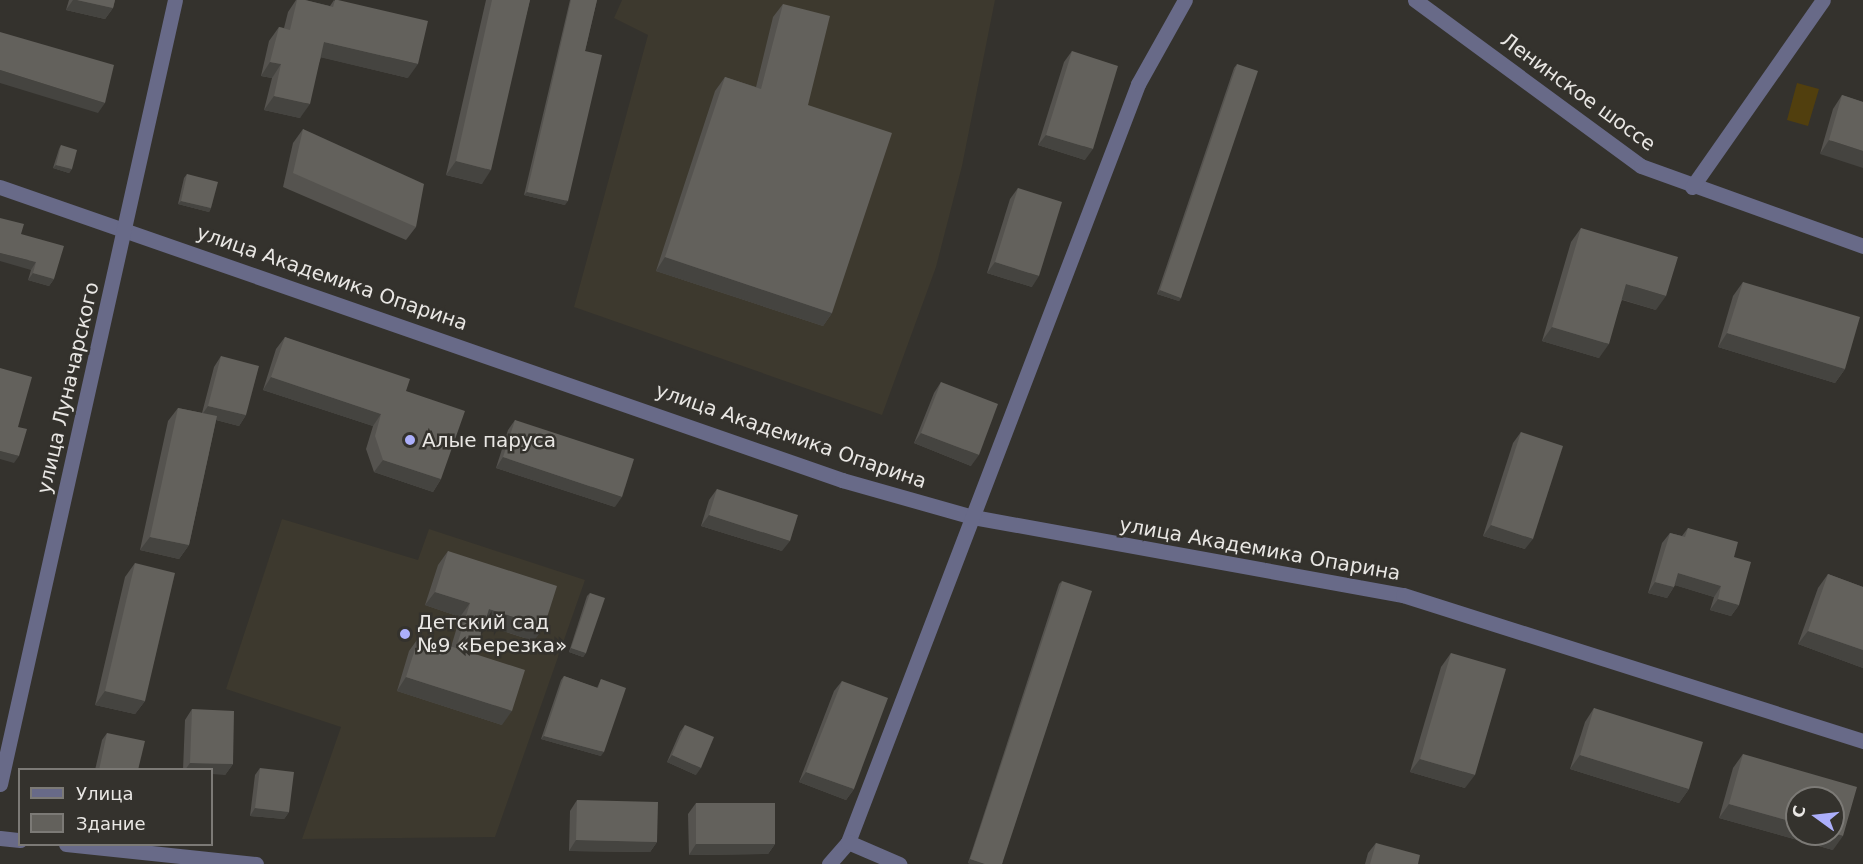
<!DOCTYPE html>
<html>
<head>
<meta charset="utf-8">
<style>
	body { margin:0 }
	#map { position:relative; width:1863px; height:864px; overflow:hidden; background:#34322d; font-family:"DejaVu Sans",sans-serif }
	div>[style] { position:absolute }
	.built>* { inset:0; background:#3d392e }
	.green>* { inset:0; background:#513f0e }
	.minor>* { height:15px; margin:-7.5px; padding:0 7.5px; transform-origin:7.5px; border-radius:7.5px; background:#686a88 }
	.wall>* { inset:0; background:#55534f }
	.shaded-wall>* { inset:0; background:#454440 }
	.building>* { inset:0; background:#63615c }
	.dots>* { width:16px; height:16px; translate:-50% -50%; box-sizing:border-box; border:3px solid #34322d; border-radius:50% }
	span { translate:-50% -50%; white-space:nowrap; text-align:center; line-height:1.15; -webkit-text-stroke:5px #34322d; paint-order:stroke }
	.street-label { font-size:20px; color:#e9e7e4 }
	.poi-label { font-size:20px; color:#e9e7e4 }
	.left { translate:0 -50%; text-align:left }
	.legend { position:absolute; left:18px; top:768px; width:195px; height:78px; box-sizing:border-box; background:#34322d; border:2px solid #7c7a76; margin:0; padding:8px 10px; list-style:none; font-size:18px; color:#e9e7e4 }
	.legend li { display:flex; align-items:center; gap:12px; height:30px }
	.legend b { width:30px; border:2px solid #7c7a76 }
	.north { position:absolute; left:1785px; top:786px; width:60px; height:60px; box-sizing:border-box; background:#34322d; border:2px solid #7c7a76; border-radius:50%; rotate:285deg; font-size:16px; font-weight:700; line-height:24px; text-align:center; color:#e9e7e4 }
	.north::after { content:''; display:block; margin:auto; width:21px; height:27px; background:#acaffb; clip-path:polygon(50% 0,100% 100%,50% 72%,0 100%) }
</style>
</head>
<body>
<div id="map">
	<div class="built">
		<i style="clip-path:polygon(622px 0,995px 0,962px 166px,936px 267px,882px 415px,574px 307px,648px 35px,614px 18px)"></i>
		<i style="clip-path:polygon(282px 519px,418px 560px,429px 529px,585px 580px,495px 837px,302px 839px,341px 727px,226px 689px)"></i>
	</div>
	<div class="green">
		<i style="clip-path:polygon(1797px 83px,1819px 89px,1808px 126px,1787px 120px)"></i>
	</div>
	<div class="minor">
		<i style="left:1415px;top:0;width:280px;rotate:36.3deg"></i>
		<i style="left:1641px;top:166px;width:236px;rotate:19.8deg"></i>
		<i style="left:0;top:187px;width:892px;rotate:19.19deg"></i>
		<i style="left:842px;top:480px;width:136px;rotate:15.8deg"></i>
		<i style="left:973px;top:517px;width:437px;rotate:10.3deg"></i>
		<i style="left:1403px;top:595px;width:483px;rotate:17.6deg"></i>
		<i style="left:1692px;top:187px;width:228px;rotate:-55deg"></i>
		<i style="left:0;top:784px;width:803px;rotate:-77.42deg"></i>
		<i style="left:0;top:838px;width:20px;rotate:6deg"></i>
		<i style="left:848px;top:842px;width:812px;rotate:-69.06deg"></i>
		<i style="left:1138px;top:84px;width:96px;rotate:-60.8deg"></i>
		<i style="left:66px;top:844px;width:191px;rotate:6deg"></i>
		<i style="left:829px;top:864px;width:29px;rotate:-49deg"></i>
		<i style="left:848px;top:842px;width:56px;rotate:23.3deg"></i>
	</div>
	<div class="wall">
		<i style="clip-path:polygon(69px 0,115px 0,113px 8px,105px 19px,66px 10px)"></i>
		<i style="clip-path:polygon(296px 0,305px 0,330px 6px,334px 0,408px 78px,321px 57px,300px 118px,264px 110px,272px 78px,261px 76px,269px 41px,279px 27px,284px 28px,288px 12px)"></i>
		<i style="clip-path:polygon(486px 0,530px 0,482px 184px,446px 175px)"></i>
		<i style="clip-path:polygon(570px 0,597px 0,585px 51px,565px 205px,524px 195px)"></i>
		<i style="clip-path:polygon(783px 4px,808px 105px,832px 313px,823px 326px,656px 271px,715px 91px,725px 77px,756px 87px,773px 17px)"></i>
		<i style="clip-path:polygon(1072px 51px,1085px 160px,1038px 145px,1064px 62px)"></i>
		<i style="clip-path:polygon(1237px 64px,1181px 298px,1179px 301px,1157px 294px,1234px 68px)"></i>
		<i style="clip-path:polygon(1842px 95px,1863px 102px,1820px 154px,1833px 109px)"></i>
		<i style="clip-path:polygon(303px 129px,416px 227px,406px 240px,283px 187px,293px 143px)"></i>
		<i style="clip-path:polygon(61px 145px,72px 169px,69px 173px,53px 168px,59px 149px)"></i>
		<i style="clip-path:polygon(187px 174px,211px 208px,209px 212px,178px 204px,184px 178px)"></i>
		<i style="clip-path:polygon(1018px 188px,1032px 287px,987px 273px,1010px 199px)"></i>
		<i style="clip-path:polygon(1581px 228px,1656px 310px,1622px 300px,1599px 358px,1542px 341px,1571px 242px)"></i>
		<i style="clip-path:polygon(21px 234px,54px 279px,49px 286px,28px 280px,31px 270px)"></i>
		<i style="clip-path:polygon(1743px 282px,1845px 369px,1835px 383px,1718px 347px,1733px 296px)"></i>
		<i style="clip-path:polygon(285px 337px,406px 391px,441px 479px,433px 492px,374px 472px,366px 449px,373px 426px,263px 390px,276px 349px)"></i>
		<i style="clip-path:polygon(221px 356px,246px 415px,239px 426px,216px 420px,189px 545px,179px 559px,140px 550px,168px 421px,178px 408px,202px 413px,214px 367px)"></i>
		<i style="clip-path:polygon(941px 382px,971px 466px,914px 443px,934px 393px)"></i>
		<i style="clip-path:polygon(515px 420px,615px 507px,496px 468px,508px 430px)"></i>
		<i style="clip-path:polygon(1521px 432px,1525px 549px,1483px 536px,1513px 443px)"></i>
		<i style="clip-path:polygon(717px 489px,782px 551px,701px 526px,709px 500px)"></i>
		<i style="clip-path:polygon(1688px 528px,1734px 557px,1739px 605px,1731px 616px,1710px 610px,1714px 597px,1675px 585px,1667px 598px,1648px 593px,1662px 543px,1670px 533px,1682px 536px)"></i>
		<i style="clip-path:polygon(448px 551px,534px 641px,484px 625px,475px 654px,502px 725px,397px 691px,409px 651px,419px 637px,451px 647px,460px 617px,425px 605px,438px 565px)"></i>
		<i style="clip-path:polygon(135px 563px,145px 701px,135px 714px,95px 705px,125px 577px)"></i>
		<i style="clip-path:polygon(1828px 574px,1863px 587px,1863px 668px,1798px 644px,1818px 588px)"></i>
		<i style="clip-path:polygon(1062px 581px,1002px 864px,971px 864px,968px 863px,1059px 584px)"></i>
		<i style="clip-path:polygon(590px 593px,586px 653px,583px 657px,569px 652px,587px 596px)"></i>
		<i style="clip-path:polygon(1451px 653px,1465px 788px,1410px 772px,1441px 667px)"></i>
		<i style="clip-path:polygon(564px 676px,597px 688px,601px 679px,601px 756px,541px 739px,561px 680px)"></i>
		<i style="clip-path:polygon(842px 681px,854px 789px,846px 800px,799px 782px,834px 691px)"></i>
		<i style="clip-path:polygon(1594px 708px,1689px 789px,1679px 803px,1570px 769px,1585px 722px)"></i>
		<i style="clip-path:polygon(192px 709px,233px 764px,225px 775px,212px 770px,183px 770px,185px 720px)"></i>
		<i style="clip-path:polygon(685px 725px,696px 775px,667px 762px,680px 732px)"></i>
		<i style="clip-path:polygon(107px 733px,138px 770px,95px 770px,102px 740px)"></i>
		<i style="clip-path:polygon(1743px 754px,1833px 850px,1719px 818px,1733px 768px)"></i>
		<i style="clip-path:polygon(260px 768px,289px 812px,284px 819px,250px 816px,255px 775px)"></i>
		<i style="clip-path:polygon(577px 800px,657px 842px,650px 852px,569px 851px,570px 811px)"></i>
		<i style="clip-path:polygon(696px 803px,775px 844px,768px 854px,689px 855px,688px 814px)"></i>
		<i style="clip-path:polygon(1376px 843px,1418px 864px,1365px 864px,1368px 853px)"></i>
	</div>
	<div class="shaded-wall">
		<i style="clip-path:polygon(73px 0,77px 0,113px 8px,105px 19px,66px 10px)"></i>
		<i style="clip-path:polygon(324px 42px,418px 64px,408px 78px,315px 56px)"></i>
		<i style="clip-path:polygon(270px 62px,281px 64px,272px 78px,261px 76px)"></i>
		<i style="clip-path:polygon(0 70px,105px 103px,98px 113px,0 83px)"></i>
		<i style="clip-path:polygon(274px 96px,310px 104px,300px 118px,264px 110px)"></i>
		<i style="clip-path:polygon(1046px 135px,1093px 149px,1085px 160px,1038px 145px)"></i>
		<i style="clip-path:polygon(1829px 140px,1863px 151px,1863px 168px,1820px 154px)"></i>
		<i style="clip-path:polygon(456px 161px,491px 170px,482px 184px,446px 175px)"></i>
		<i style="clip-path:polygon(56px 165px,72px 169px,69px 173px,53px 168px)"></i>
		<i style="clip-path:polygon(527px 192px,568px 201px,565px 205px,524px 195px)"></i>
		<i style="clip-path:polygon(181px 201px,211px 208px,209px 212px,178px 204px)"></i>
		<i style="clip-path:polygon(0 253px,36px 262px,31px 270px,0 261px)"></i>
		<i style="clip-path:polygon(665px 257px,832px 313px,823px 326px,656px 271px)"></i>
		<i style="clip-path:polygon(995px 262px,1039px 276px,1032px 287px,987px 273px)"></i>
		<i style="clip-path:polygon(33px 273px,54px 279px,49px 286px,28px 280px)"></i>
		<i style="clip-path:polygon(1626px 284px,1666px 296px,1656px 310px,1617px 298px)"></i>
		<i style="clip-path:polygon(1160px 290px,1181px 298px,1179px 301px,1157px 294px)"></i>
		<i style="clip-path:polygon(1552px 327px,1609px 344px,1599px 358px,1542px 341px)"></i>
		<i style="clip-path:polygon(1727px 333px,1845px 369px,1835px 383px,1718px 347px)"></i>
		<i style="clip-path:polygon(271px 377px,381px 414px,373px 426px,263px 390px)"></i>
		<i style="clip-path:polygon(208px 406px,246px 415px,239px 426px,201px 416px)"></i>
		<i style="clip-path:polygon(921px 433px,979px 455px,971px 466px,914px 443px)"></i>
		<i style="clip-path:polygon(0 451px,19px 456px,14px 463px,0 459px)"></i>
		<i style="clip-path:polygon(503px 457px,622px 497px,615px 507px,496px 468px)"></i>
		<i style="clip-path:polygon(383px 460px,441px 479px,433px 492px,374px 472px)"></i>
		<i style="clip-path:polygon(709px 515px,790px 541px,782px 551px,701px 526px)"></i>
		<i style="clip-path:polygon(1491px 525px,1533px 539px,1525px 549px,1483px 536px)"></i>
		<i style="clip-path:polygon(150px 537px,189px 545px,179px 559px,140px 550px)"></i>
		<i style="clip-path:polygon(1678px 573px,1721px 586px,1714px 597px,1671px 584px)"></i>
		<i style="clip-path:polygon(1655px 582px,1674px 587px,1667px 598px,1648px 593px)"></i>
		<i style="clip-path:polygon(435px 592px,470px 603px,460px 617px,425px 605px)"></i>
		<i style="clip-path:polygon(1718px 599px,1739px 605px,1731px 616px,1710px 610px)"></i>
		<i style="clip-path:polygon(489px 609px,544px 627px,534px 641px,479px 623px)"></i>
		<i style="clip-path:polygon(1808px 631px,1863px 650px,1863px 668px,1798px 644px)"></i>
		<i style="clip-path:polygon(571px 648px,586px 653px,583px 657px,569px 652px)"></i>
		<i style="clip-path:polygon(406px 677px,512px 711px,502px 725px,397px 691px)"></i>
		<i style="clip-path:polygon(105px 691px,145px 701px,135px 714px,95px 705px)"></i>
		<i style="clip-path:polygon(544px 736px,604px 752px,601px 756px,541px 739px)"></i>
		<i style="clip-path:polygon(672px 755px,701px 768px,696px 775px,667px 762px)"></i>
		<i style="clip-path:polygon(1580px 755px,1689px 789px,1679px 803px,1570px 769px)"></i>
		<i style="clip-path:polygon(1420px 759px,1475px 775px,1465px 788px,1410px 772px)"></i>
		<i style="clip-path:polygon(190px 763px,233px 764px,225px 775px,212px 774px,212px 770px,185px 770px)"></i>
		<i style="clip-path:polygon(806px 772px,854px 789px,846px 800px,799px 782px)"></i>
		<i style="clip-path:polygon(1729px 804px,1797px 823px,1797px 834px,1833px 834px,1833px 833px,1843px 836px,1833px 850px,1719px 818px)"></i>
		<i style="clip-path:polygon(255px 808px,289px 812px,284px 819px,250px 816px)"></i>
		<i style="clip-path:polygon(576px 840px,657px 842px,650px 852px,569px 851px)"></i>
		<i style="clip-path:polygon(696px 844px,775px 844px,768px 854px,689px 855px)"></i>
		<i style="clip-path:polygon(970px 859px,985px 864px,971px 864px,968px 863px)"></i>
	</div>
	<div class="building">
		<i style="clip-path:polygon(77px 0,115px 0,113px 8px)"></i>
		<i style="clip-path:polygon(297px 0,305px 0,333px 7px,335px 0,338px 0,428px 21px,418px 64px,324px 42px,310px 104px,274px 96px,281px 64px,270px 62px,279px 27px,290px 30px)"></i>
		<i style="clip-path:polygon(492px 0,530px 0,491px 170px,456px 161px)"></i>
		<i style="clip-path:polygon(571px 0,597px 0,585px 51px,602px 55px,568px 201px,527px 192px)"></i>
		<i style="clip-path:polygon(783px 4px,830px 16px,808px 105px,892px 133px,832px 313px,665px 257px,725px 77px,761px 89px)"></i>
		<i style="clip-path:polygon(0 32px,114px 65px,105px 103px,0 70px)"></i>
		<i style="clip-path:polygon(1072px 51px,1118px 66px,1093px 149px,1046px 135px)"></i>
		<i style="clip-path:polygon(1237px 64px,1258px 71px,1181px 298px,1160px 290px)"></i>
		<i style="clip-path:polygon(1842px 95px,1863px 102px,1863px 151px,1829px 140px)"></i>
		<i style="clip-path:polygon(303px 129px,424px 184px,416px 227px,293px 173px)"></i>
		<i style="clip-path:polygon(61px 145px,77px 150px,72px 169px,56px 165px)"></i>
		<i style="clip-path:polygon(187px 174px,218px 182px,211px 208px,181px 201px)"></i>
		<i style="clip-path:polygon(1018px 188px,1062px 202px,1039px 276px,995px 262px)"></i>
		<i style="clip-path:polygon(0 218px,24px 224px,21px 234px,64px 246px,54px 279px,33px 273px,36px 262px,0 253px)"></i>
		<i style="clip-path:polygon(1581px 228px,1678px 257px,1666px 296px,1626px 284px,1609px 344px,1552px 327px)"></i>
		<i style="clip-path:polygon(1743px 282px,1860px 317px,1845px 369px,1727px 333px)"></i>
		<i style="clip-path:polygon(285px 337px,410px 379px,406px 391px,465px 411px,441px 479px,383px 460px,375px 436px,381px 414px,271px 377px)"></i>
		<i style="clip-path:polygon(221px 356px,259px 366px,246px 415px,208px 406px)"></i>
		<i style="clip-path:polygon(0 368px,32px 377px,18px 427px,27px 429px,19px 456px,0 451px)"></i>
		<i style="clip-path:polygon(941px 382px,998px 404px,979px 455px,921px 433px)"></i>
		<i style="clip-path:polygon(178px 408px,217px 416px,189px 545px,150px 537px)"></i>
		<i style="clip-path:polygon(515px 420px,634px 459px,622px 497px,503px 457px)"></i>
		<i style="clip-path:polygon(1521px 432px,1563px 446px,1533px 539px,1491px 525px)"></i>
		<i style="clip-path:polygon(717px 489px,798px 515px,790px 541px,709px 515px)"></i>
		<i style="clip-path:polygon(1688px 528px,1738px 542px,1734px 557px,1751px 562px,1739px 605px,1718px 599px,1721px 586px,1678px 573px,1674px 587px,1655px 582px,1670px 533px,1685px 537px)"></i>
		<i style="clip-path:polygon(448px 551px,557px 586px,544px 627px,489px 609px,475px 654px,525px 670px,512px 711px,406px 677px,419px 637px,456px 648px,470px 603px,435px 592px)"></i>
		<i style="clip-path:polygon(135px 563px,175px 573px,145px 701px,105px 691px)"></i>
		<i style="clip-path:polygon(1828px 574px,1863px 587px,1863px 650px,1808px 631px)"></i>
		<i style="clip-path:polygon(1062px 581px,1092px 591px,1002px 864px,985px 864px,970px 859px)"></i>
		<i style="clip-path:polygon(590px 593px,605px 598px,586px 653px,571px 648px)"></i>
		<i style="clip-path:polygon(1451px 653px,1506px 669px,1475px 775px,1420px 759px)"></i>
		<i style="clip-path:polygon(564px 676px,598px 688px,601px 679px,626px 688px,604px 752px,544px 736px)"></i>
		<i style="clip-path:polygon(842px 681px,888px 698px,854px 789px,806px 772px)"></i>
		<i style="clip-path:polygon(1594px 708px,1703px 742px,1689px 789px,1580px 755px)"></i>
		<i style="clip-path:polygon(192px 709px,234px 711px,233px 764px,190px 763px)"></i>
		<i style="clip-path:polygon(685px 725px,714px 737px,701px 768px,672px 755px)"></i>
		<i style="clip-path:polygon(107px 733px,145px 741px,138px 770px,99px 770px)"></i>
		<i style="clip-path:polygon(1743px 754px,1857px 787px,1843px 836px,1833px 833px,1833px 798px,1797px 798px,1797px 823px,1729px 804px)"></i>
		<i style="clip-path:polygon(260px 768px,294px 772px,289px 812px,255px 808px)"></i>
		<i style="clip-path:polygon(577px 800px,658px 802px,657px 842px,576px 840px)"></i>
		<i style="clip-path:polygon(696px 803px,775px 803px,775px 844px,696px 844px)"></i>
		<i style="clip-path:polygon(1376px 843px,1420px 855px,1418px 864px,1370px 864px)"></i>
	</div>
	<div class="dots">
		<i style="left:410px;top:440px;background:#acaffb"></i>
		<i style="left:405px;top:634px;background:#acaffb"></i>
	</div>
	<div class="street-label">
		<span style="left:1578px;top:92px;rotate:36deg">Ленинское шоссе</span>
		<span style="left:332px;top:278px;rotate:19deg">улица Академика Опарина</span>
		<span style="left:68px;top:388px;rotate:-77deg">улица Луначарского</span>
		<span style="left:791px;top:436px;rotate:19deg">улица Академика Опарина</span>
		<span style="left:1260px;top:549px;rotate:10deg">улица Академика Опарина</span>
	</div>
	<div class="poi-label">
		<span class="left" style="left:422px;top:440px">Алые паруса</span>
		<span class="left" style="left:417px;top:634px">Детский сад<br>№9 «Березка»</span>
	</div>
	<ul class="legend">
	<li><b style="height:8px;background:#686a88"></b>Улица</li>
	<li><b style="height:16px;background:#63615c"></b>Здание</li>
	</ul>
	<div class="north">С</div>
</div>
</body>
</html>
